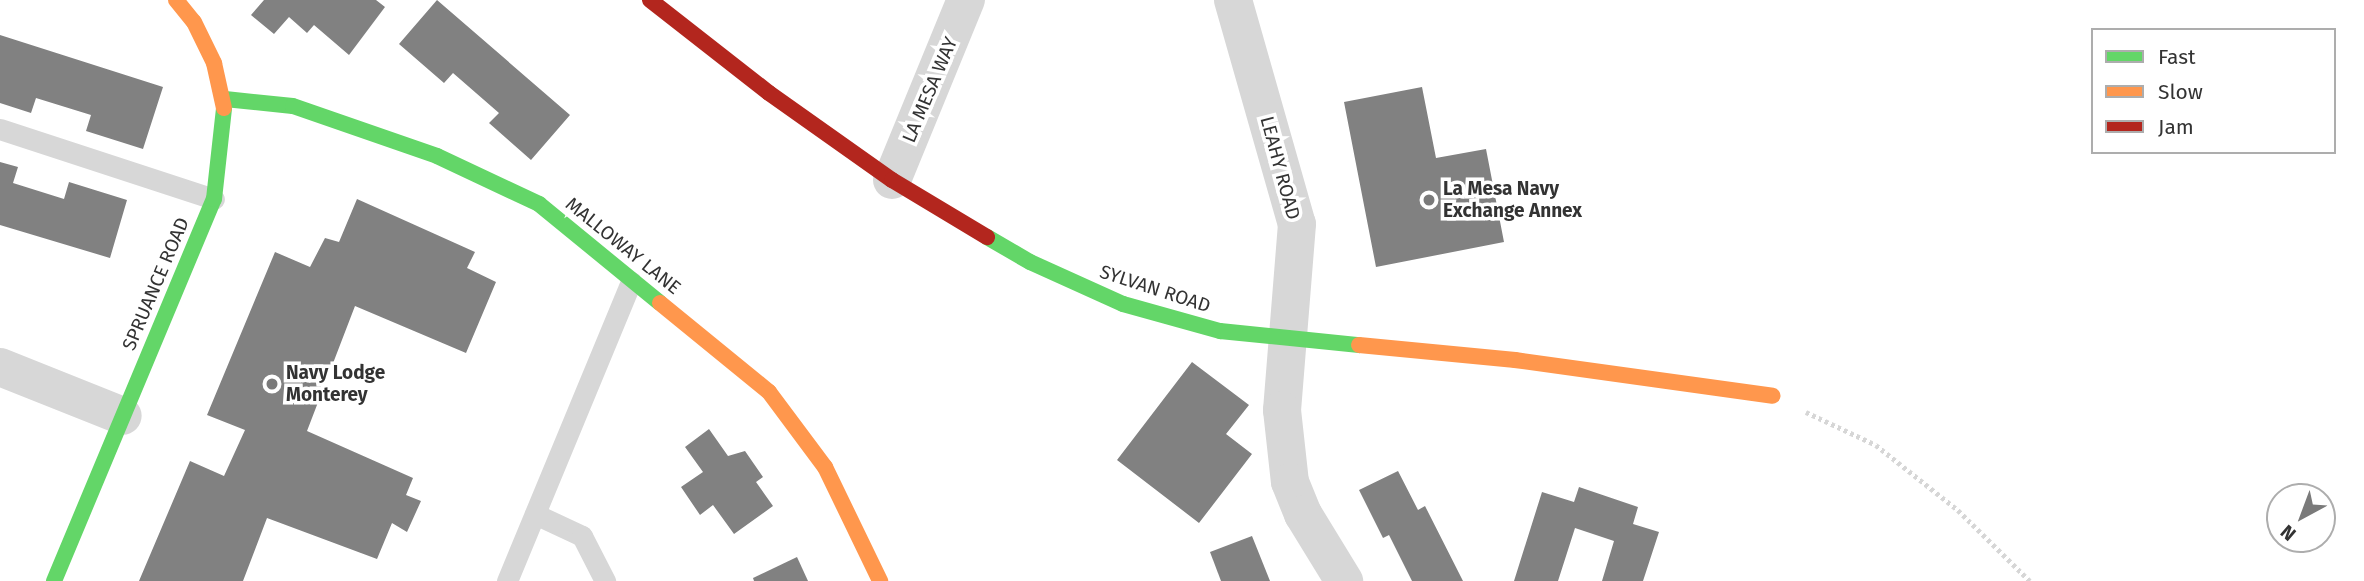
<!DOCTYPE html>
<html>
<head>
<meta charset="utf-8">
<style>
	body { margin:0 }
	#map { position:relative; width:2364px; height:581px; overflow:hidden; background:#fff; font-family:"Fira Sans",sans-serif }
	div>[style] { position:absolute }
	.building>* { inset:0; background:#818181 }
	.path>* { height:4.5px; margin-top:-2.25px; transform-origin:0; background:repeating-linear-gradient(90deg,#d6d6d6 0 3.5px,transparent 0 7px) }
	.lane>* { height:21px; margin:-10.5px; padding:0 10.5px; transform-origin:10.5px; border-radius:10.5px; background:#d7d7d7 }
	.street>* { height:38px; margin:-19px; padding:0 19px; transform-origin:19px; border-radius:19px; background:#d7d7d7 }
	.fast>* { height:16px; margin:-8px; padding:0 8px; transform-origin:8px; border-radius:8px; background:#63d668 }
	.slow>* { height:16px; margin:-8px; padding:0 8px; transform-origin:8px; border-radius:8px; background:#ff974d }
	.jam>* { height:16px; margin:-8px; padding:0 8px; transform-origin:8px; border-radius:8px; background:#b3261e }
	.dots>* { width:19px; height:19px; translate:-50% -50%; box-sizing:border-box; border:4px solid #fff; border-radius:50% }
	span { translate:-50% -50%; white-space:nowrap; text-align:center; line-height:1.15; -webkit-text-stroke:7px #fff; paint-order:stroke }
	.street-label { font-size:19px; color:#333 }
	.poi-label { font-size:19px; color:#333; font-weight:700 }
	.left { translate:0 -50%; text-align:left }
	.legend { position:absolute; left:2091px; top:28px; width:245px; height:126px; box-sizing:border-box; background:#fff; border:2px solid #adadad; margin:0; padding:9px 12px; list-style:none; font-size:21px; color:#333 }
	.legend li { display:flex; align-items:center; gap:14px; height:35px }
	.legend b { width:35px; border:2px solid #adadad }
	.north { position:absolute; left:2266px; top:483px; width:70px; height:70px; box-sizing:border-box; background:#fff; border:2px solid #adadad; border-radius:50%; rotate:221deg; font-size:19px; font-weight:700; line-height:28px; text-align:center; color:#333 }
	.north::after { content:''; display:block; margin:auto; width:24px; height:32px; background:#7a7a7a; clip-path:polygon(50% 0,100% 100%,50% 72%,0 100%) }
</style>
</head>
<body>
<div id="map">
	<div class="building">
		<i style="clip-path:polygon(264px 0,376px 0,385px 7px,349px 55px,314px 25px,307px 33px,289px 17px,274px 34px,251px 15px)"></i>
		<i style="clip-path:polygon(437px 0,570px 115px,531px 160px,489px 123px,499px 113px,453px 73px,444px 83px,399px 44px)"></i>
		<i style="clip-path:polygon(0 35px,163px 87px,143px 149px,86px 131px,91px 115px,36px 98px,31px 113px,0 103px)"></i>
		<i style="clip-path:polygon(1422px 87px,1436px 158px,1486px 149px,1504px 242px,1376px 267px,1344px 102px)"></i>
		<i style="clip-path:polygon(0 162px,18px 167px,13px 183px,64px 199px,69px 182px,127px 200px,110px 258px,0 225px)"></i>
		<i style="clip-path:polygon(357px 199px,475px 252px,467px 268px,496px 282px,466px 353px,355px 306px,307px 431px,413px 478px,406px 495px,421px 501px,407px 532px,392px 523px,377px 559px,267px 518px,243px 581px,139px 581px,190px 461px,224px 476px,245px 430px,207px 415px,275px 252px,310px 267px,325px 238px,339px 242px)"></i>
		<i style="clip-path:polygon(1192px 362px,1249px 405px,1226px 434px,1252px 454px,1199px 523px,1117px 460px)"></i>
		<i style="clip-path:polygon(709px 429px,728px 456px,745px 451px,763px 477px,756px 482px,773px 506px,734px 534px,713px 505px,700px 515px,681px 487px,703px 472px,685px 447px)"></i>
		<i style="clip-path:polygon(1398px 471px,1418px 510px,1425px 506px,1463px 581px,1412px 581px,1389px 535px,1383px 538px,1359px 490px)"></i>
		<i style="clip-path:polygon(1579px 487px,1638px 507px,1633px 524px,1659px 532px,1643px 581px,1602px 581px,1614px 541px,1575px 528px,1558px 581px,1514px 581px,1542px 492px,1574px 502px)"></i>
		<i style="clip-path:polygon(1252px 536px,1270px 581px,1221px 581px,1210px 552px)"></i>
		<i style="clip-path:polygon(797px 557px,808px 581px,754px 581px,753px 578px)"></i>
	</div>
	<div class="path">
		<i style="left:1806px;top:412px;width:77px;rotate:25.2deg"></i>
		<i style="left:1876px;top:445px;width:105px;rotate:38.4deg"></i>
		<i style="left:1958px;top:510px;width:101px;rotate:44.6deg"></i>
	</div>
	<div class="lane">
		<i style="left:0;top:129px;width:225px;rotate:18.1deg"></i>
		<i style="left:535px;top:514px;width:52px;rotate:25.1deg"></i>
		<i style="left:582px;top:536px;width:51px;rotate:62.9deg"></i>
		<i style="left:507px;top:581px;width:324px;rotate:-67.5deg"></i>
	</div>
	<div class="street">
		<i style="left:1233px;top:0;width:233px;rotate:74.1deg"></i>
		<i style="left:1297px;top:224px;width:187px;rotate:94.6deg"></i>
		<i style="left:1282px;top:410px;width:72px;rotate:83.7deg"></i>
		<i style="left:1290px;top:482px;width:35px;rotate:68deg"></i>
		<i style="left:1303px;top:514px;width:79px;rotate:58.5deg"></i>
		<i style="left:892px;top:180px;width:195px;rotate:-67.7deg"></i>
		<i style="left:0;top:367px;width:132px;rotate:21.7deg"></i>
	</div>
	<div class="fast">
		<i style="left:225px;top:99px;width:68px;rotate:5.9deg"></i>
		<i style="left:293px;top:106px;width:152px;rotate:19.1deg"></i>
		<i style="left:437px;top:156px;width:113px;rotate:25.2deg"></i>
		<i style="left:539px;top:204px;width:156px;rotate:39.3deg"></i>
		<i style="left:987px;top:237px;width:50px;rotate:30.2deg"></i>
		<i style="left:1030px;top:262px;width:102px;rotate:24.3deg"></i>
		<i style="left:1123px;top:304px;width:101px;rotate:15.6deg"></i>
		<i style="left:1220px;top:331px;width:140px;rotate:5.8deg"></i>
		<i style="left:54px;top:581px;width:414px;rotate:-67.3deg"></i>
		<i style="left:214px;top:199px;width:92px;rotate:-83.7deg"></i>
	</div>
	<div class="slow">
		<i style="left:176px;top:0;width:28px;rotate:51deg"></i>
		<i style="left:194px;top:22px;width:46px;rotate:64deg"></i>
		<i style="left:214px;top:63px;width:46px;rotate:77.5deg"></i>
		<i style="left:660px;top:303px;width:141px;rotate:39.2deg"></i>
		<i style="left:769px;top:392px;width:94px;rotate:53.3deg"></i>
		<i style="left:825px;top:467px;width:127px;rotate:64.2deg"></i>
		<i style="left:1359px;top:345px;width:157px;rotate:5.5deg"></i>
		<i style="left:1515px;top:360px;width:260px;rotate:7.9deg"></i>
	</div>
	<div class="jam">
		<i style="left:650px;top:0;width:151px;rotate:38deg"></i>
		<i style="left:769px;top:93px;width:151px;rotate:35.3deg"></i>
		<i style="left:892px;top:180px;width:111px;rotate:31deg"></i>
	</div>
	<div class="dots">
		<i style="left:1429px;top:200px;background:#7a7a7a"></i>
		<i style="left:272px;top:384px;background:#7a7a7a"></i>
	</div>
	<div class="street-label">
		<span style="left:930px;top:90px;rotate:-67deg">LA MESA WAY</span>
		<span style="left:1280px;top:168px;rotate:75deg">LEAHY ROAD</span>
		<span style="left:623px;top:246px;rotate:39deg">MALLOWAY LANE</span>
		<span style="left:156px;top:284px;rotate:-67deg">SPRUANCE ROAD</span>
		<span style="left:1155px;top:289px;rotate:18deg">SYLVAN ROAD</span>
	</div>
	<div class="poi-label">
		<span class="left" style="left:1443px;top:200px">La Mesa Navy<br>Exchange Annex</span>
		<span class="left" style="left:286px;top:384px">Navy Lodge<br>Monterey</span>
	</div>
	<ul class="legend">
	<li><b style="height:9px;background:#63d668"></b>Fast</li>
	<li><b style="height:9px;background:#ff974d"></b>Slow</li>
	<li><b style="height:9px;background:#b3261e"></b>Jam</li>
	</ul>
	<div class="north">N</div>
</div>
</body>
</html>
